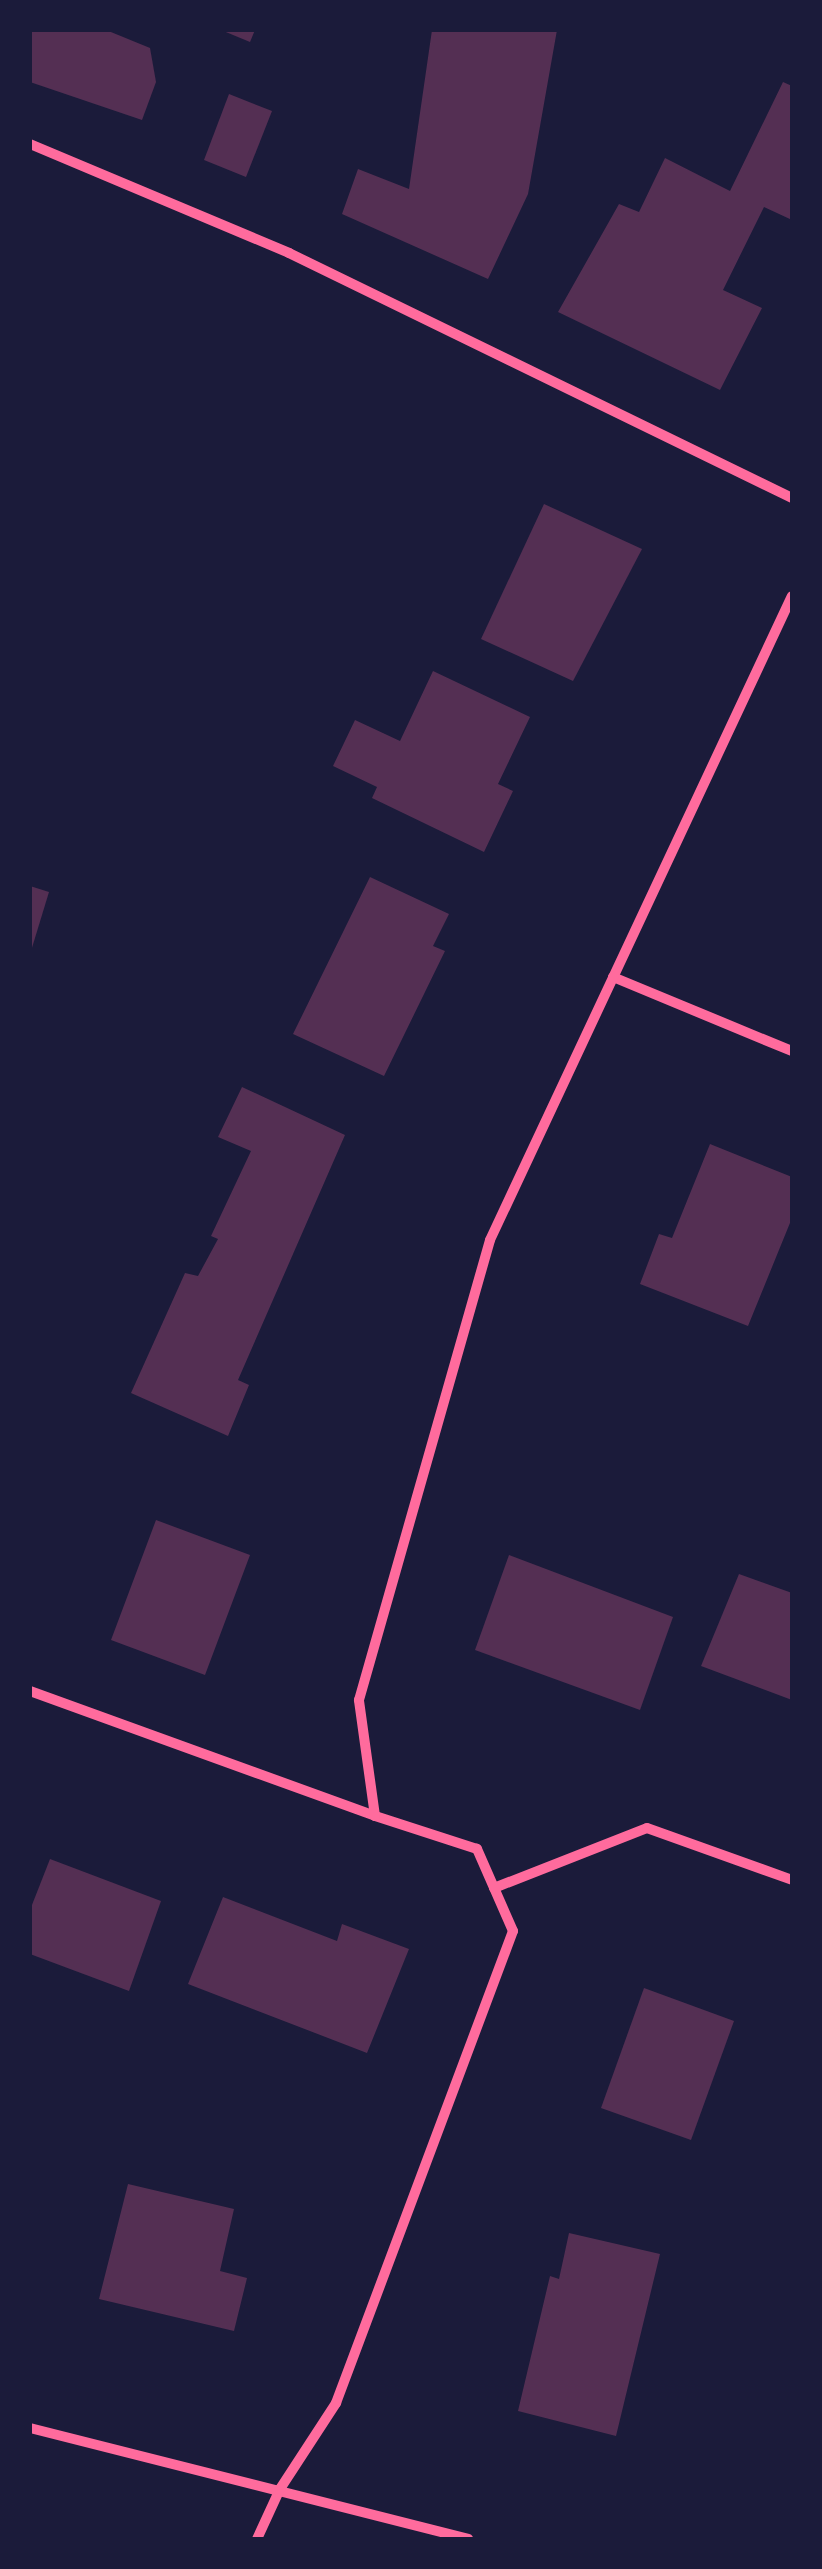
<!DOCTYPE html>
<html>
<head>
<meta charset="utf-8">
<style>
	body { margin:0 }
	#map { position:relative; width:822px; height:2569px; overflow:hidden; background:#1b1b3a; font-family:"Alegreya Sans",sans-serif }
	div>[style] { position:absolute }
	.building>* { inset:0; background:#542f53 }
	.minor>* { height:10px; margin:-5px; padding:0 5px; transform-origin:5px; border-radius:5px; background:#ff6b9d }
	span { translate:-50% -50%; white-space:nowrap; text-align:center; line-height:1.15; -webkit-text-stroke:8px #1b1b3a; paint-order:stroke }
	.frame { position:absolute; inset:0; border:32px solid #1b1b3a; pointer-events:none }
</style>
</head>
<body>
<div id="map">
	<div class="building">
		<i style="clip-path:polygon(30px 30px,106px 30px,150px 48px,156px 82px,142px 120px,30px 82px)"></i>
		<i style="clip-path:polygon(221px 30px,255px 30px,250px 42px)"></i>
		<i style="clip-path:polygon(432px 30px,557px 30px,528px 194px,488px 279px,342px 214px,358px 169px,409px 189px)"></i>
		<i style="clip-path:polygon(783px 82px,792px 86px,792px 220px,764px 207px,723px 290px,762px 308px,720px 390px,558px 312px,619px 204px,639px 212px,665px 158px,730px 191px)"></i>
		<i style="clip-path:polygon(229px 94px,272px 111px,246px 177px,204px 160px)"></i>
		<i style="clip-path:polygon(544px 504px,642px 549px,573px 681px,481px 639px)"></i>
		<i style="clip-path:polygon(433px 671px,530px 717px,498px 784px,513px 791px,484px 852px,372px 798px,377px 787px,333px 766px,355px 720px,400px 741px)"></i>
		<i style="clip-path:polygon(370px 877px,449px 914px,433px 946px,445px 951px,384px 1076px,293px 1034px)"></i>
		<i style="clip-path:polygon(30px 886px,49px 892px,31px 951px,30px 951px)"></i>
		<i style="clip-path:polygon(242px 1087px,345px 1135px,238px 1380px,249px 1385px,228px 1436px,131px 1393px,185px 1273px,198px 1276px,218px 1239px,211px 1236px,251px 1151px,218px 1137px)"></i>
		<i style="clip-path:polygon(710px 1144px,792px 1177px,792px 1218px,748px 1326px,640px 1284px,659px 1234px,672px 1238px)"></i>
		<i style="clip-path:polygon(156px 1520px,250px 1555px,205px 1675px,111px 1640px)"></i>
		<i style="clip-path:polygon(509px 1555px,673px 1617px,640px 1710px,475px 1650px)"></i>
		<i style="clip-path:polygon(739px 1574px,792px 1593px,792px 1700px,701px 1666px)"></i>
		<i style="clip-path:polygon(50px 1859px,161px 1901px,129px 1991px,30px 1954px,30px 1910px)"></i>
		<i style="clip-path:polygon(223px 1897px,337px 1941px,342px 1924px,409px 1949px,367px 2053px,188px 1984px)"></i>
		<i style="clip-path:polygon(644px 1988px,734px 2021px,691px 2140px,601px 2108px)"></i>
		<i style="clip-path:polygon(128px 2184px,234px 2209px,220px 2271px,247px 2278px,234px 2331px,99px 2299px)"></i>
		<i style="clip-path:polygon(569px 2233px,660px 2254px,616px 2436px,518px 2411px,550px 2276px,559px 2279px)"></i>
	</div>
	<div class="minor">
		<i style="left:30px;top:144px;width:281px;rotate:22.8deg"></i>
		<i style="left:289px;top:253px;width:559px;rotate:25.97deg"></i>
		<i style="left:613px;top:977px;width:194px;rotate:22.5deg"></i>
		<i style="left:30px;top:1691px;width:367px;rotate:19.9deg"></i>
		<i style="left:494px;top:1888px;width:164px;rotate:-21.4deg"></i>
		<i style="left:647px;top:1828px;width:154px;rotate:19.7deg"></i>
		<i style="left:30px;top:2428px;width:452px;rotate:14.2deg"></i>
		<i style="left:257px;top:2539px;width:55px;rotate:-65.3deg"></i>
		<i style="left:280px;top:2489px;width:103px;rotate:-56.9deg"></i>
		<i style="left:336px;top:2403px;width:504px;rotate:-69.44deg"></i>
		<i style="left:513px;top:1931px;width:90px;rotate:-113.7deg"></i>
		<i style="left:477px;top:1849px;width:107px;rotate:-162.1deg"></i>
		<i style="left:375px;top:1816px;width:117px;rotate:-97.9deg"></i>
		<i style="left:359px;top:1700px;width:478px;rotate:-74.1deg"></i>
		<i style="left:490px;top:1240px;width:711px;rotate:-64.88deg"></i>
	</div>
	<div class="frame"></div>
</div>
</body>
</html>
